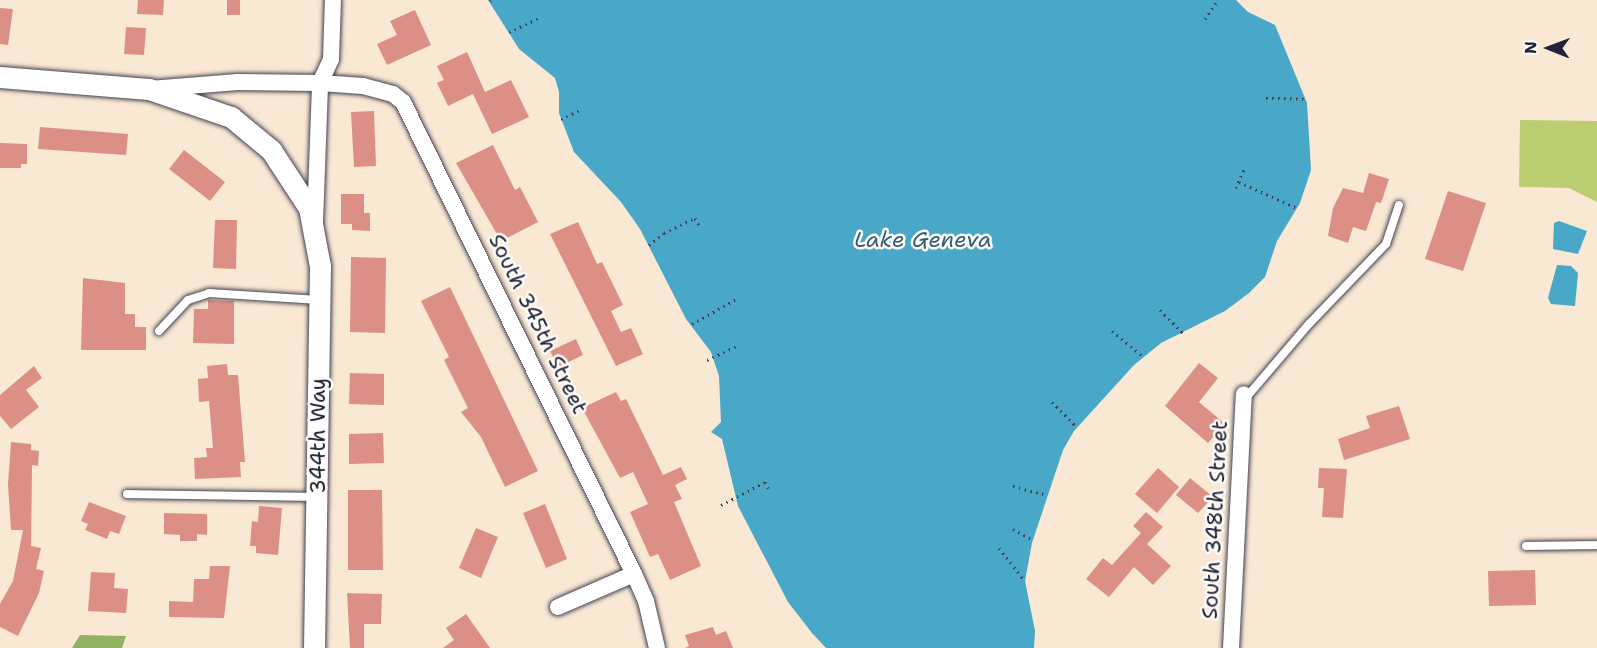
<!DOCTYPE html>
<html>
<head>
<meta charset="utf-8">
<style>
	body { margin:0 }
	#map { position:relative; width:1597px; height:648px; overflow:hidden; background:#f8e8d4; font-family:"Shantell Sans",sans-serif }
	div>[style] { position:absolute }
	.green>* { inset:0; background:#bace71 }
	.forest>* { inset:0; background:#93b163 }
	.water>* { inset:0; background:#49a7c8 }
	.building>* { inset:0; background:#dc9085 }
	.path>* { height:3px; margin-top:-1.5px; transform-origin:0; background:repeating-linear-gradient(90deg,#424052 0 1.5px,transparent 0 6px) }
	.roads { filter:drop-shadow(0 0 2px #424052) drop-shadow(0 0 2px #424052) }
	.service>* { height:8px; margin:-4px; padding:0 4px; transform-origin:4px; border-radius:4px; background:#fff }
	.minor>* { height:16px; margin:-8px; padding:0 8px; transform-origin:8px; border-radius:8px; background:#fff }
	.tertiary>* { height:21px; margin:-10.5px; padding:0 10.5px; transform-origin:10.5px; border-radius:10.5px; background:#fff }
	span { translate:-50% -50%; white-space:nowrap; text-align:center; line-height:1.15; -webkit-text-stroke:5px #fdfcf7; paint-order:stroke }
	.street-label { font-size:21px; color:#22223b }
	.water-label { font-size:22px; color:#345e7a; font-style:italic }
	.north { position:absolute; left:1519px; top:18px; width:60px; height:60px; -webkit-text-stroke:4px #fdfcf7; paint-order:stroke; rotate:271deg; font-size:16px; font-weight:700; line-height:24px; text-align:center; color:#22223b }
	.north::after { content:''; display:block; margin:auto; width:21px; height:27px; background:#22223b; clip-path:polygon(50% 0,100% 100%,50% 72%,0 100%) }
</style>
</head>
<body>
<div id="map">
	<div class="green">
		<i style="clip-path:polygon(1520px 120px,1597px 121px,1597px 202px,1569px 188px,1519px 187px)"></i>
	</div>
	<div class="forest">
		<i style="clip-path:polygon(80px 635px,126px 636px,122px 648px,72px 648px)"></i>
	</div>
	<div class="water">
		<i style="clip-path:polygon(488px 0,1236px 0,1248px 12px,1275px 25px,1307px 103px,1311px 170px,1300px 203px,1277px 241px,1265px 277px,1249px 293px,1225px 311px,1161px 343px,1134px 365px,1074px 431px,1063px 450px,1032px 543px,1025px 581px,1035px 631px,1034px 648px,826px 648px,812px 633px,788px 602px,738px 506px,722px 439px,711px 432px,721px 422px,719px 376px,711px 352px,686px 319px,640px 229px,621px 202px,574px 152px,559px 113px,559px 92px,555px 78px,519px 49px)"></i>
		<i style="clip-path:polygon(1559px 221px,1587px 231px,1578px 254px,1553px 249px,1554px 223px)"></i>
		<i style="clip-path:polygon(1557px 265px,1571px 266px,1578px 273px,1575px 306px,1551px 304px,1548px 298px)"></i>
	</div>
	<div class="building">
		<i style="clip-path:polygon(138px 0,164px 0,163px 15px,137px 14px)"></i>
		<i style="clip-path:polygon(227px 0,240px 0,240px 15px,227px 15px)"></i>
		<i style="clip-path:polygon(0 8px,13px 9px,8px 45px,0 44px)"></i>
		<i style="clip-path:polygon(415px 10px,431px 45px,387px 65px,377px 44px,397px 35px,390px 21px)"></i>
		<i style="clip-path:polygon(126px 27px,146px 28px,144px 55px,124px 54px)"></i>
		<i style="clip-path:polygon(467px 52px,485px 92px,511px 80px,529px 117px,492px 134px,473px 94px,448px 106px,437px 83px,444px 80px,437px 66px)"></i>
		<i style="clip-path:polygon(374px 111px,376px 166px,354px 167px,351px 112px)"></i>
		<i style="clip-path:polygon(40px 127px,128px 134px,126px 155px,38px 149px)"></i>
		<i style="clip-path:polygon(0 143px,27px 144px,27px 164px,21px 164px,21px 168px,0 168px)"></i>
		<i style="clip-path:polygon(493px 145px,515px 190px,520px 187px,538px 222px,501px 241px,456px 163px)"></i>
		<i style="clip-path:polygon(184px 150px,225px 182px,210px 201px,169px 169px)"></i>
		<i style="clip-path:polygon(1369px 173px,1389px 179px,1381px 203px,1376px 202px,1366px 231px,1353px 227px,1348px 243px,1328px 236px,1333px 208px,1343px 188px,1363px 193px)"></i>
		<i style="clip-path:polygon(1448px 191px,1486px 203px,1463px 271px,1425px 259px)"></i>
		<i style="clip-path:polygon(341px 194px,364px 194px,364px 213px,370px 213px,370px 231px,352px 230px,352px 224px,341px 224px)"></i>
		<i style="clip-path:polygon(215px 220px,237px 220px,236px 269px,213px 268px)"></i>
		<i style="clip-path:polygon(578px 222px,597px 264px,602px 262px,623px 305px,611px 311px,621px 332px,631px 328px,643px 354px,616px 366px,550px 234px)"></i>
		<i style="clip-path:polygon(351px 257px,386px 258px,385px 333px,350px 332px)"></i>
		<i style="clip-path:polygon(83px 278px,125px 283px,125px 314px,135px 314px,135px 327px,146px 327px,146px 350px,81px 350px)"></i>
		<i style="clip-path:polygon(450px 287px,538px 471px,505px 487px,481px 437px,461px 412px,468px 408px,444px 360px,449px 357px,421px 301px)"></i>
		<i style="clip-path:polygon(208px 300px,234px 301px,234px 344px,193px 343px,194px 309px,208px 309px)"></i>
		<i style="clip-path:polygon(576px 339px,583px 355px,558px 367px,550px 351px)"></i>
		<i style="clip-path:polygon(1199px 363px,1218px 378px,1199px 402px,1225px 424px,1208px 443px,1165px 406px)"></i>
		<i style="clip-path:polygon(227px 364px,228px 375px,238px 375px,245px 462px,240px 462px,241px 477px,195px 479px,194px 458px,207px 457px,206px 448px,213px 448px,209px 401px,199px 402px,198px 379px,208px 378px,207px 366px)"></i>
		<i style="clip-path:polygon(34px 366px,42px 378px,26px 390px,39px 407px,11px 429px,0 416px,0 395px)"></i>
		<i style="clip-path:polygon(350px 373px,384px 374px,384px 405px,349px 404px)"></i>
		<i style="clip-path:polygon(616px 392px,621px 401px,626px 399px,663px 475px,681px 467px,687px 479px,675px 485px,682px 499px,674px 502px,701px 566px,670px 580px,658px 554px,650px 557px,630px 512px,648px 504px,633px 472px,620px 478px,582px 408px)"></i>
		<i style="clip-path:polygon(1399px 406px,1410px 439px,1344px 460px,1338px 439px,1370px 428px,1366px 416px)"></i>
		<i style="clip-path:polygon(383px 433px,384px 463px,349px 464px,349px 434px)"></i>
		<i style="clip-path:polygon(11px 442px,31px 444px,31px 450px,39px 451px,38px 466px,32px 465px,31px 546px,41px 548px,36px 569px,44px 571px,39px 593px,18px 636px,0 627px,0 604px,13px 581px,23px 530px,11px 530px,8px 484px)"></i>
		<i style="clip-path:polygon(1158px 468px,1179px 487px,1157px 513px,1135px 494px)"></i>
		<i style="clip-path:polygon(1319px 468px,1347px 469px,1343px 518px,1322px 517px,1324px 488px,1318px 488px)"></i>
		<i style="clip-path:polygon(1190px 478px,1213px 497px,1198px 513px,1176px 495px)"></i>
		<i style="clip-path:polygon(348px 490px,382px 490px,383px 570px,348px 570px)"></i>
		<i style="clip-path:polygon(89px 502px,126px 516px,119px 534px,110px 531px,107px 539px,85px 530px,88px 524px,81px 521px)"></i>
		<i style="clip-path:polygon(545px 504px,567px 559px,546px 568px,523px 513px)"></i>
		<i style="clip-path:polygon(259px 506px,282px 508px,278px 555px,256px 553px,256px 546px,250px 546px,252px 521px,258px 522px)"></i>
		<i style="clip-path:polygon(1146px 512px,1163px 527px,1147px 544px,1171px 566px,1153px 585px,1134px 567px,1109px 597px,1086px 579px,1103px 558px,1112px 565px,1141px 533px,1133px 526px)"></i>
		<i style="clip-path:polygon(164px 513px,207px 514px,207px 535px,197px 534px,197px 541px,180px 541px,180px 535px,164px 534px)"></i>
		<i style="clip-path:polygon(476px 528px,498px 537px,481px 578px,459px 568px)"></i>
		<i style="clip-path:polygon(210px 566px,230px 566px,224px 618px,169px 617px,169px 601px,193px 602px,194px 579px,209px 579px)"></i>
		<i style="clip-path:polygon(1535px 570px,1536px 605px,1489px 606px,1488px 571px)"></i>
		<i style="clip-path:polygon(91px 572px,115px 573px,114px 588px,128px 589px,126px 613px,88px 611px)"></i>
		<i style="clip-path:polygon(347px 593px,382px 594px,381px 624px,364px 624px,364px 648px,350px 648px)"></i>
		<i style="clip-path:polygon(466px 614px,490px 648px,443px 648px,454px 640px,446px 628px)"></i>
		<i style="clip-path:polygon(713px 627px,716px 635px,726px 631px,733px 648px,685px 648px,689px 646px,685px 635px)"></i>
	</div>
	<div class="path">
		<i style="left:490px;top:1px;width:1px;rotate:-45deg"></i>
		<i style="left:1205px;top:19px;width:23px;rotate:-56deg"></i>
		<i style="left:509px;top:32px;width:33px;rotate:-25deg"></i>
		<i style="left:1266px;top:98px;width:40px;rotate:1.4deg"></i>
		<i style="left:561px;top:119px;width:21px;rotate:-25deg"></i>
		<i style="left:1239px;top:182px;width:64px;rotate:24.1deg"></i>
		<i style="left:1236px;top:188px;width:21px;rotate:-67deg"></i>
		<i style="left:649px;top:245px;width:19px;rotate:-39deg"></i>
		<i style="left:664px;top:233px;width:34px;rotate:-26deg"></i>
		<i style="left:695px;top:218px;width:8px;rotate:60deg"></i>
		<i style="left:1160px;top:310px;width:33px;rotate:45deg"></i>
		<i style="left:692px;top:324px;width:53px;rotate:-29.5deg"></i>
		<i style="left:1112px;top:331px;width:41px;rotate:39.1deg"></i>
		<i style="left:707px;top:360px;width:35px;rotate:-25deg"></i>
		<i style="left:1052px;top:402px;width:35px;rotate:45deg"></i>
		<i style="left:1013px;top:486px;width:35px;rotate:15deg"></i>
		<i style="left:721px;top:505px;width:50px;rotate:-27.6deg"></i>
		<i style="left:765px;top:482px;width:7px;rotate:63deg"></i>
		<i style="left:1013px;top:529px;width:23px;rotate:29deg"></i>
		<i style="left:999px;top:548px;width:42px;rotate:51.8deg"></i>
	</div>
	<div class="roads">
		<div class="service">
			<i style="left:159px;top:331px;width:42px;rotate:-46.9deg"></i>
			<i style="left:188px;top:300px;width:22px;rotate:-18deg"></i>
			<i style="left:209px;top:293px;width:110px;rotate:3.6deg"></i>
			<i style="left:1244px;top:400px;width:100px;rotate:-49.5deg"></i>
			<i style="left:1309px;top:324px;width:111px;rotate:-46.1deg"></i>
			<i style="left:1386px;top:244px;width:41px;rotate:-71.6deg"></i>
			<i style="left:127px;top:494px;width:188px;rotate:0.9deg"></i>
			<i style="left:1526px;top:546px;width:71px;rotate:-0.8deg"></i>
		</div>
		<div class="minor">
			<i style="left:150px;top:89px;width:88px;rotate:-4.5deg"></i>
			<i style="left:238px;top:82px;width:82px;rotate:0.7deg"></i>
			<i style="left:320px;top:83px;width:43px;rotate:4deg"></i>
			<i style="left:363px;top:86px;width:31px;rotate:15deg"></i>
			<i style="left:393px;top:94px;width:13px;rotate:39deg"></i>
			<i style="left:403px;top:102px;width:525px;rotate:63.92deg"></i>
			<i style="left:634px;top:574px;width:30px;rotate:66deg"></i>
			<i style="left:646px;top:601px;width:48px;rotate:76.8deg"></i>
			<i style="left:315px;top:222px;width:139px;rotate:-87.9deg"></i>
			<i style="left:320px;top:83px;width:26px;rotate:-65deg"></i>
			<i style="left:331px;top:59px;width:59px;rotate:-88.1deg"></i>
			<i style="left:558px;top:607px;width:83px;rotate:-23.5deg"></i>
			<i style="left:1231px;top:648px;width:254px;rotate:-87.1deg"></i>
		</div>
		<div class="tertiary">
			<i style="left:0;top:77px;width:149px;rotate:4.6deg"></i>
			<i style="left:149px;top:89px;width:87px;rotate:18.9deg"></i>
			<i style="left:231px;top:117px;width:52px;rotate:39.5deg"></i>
			<i style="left:271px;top:150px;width:69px;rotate:56.8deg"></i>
			<i style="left:309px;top:208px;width:59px;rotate:79.3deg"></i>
			<i style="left:320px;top:266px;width:382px;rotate:90.9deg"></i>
		</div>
	</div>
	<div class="street-label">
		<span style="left:538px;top:324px;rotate:64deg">South 345th Street</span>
		<span style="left:318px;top:436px;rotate:-90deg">344th Way</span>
		<span style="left:1215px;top:520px;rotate:-87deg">South 348th Street</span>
	</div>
	<div class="water-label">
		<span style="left:923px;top:240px">Lake Geneva</span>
	</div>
	<div class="north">N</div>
</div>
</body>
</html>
